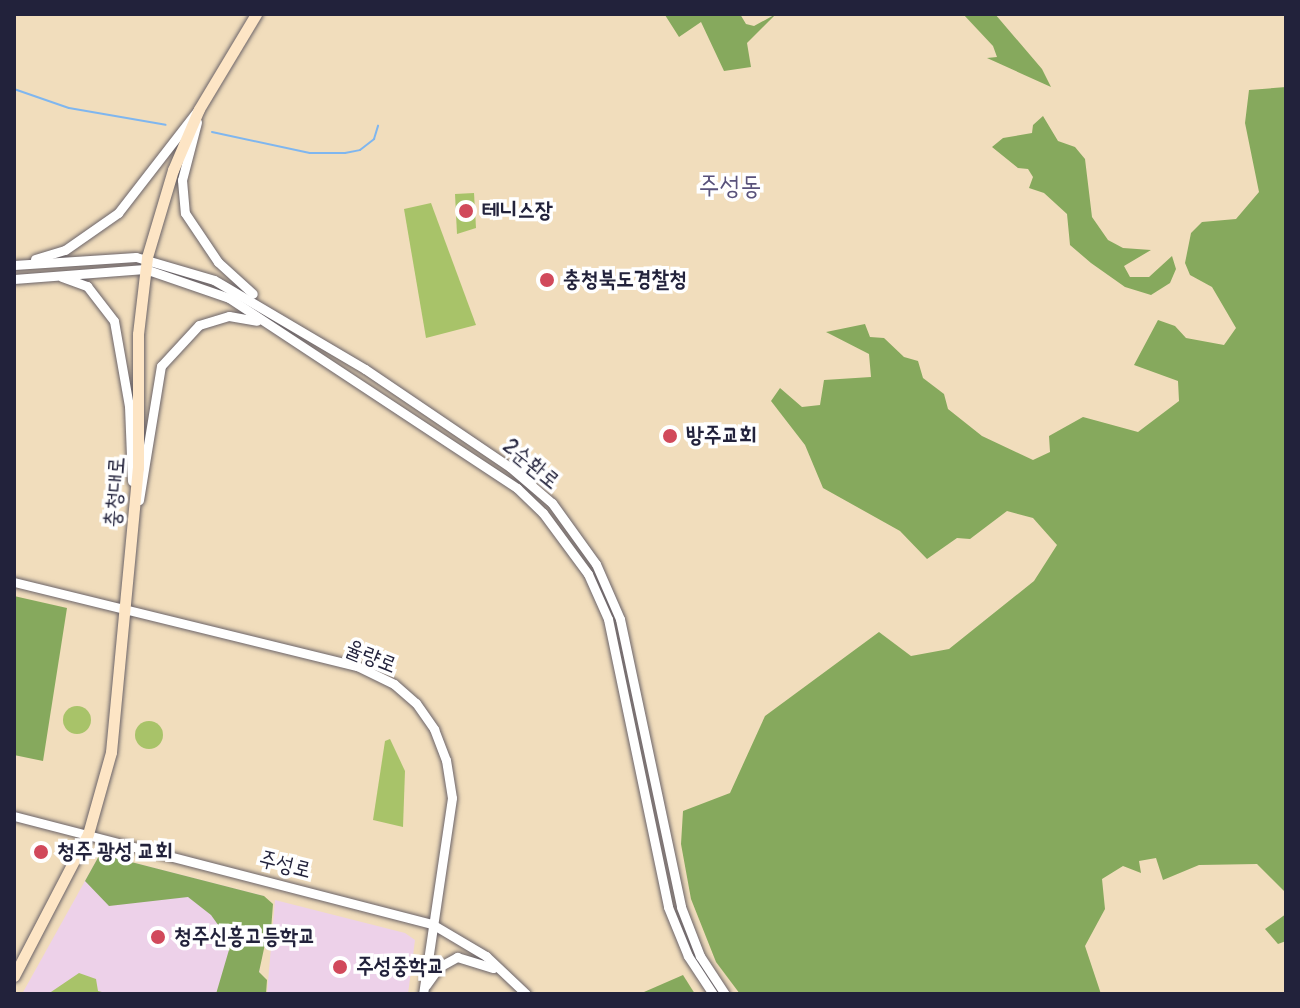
<!DOCTYPE html>
<html>
<head>
<meta charset="utf-8">
<style>
	body { margin:0 }
	#map { position:relative; width:1300px; height:1008px; overflow:hidden; background:#f1ddbc; font-family:Pangolin,"Poor Story",sans-serif }
	div>[style] { position:absolute }
	.built>* { inset:0; background:#edd1e9 }
	.green>* { inset:0; background:#a8c369 }
	.round { border-radius:50% }
	.forest>* { inset:0; background:#86a95d }
	.stream>* { height:2px; margin:-1px; padding:0 1px; transform-origin:1px; border-radius:1px; background:#7fb6ef }
	.roads { filter:drop-shadow(0 0 2px #6a6368) drop-shadow(0 0 2px #6a6368) }
	.tertiary>* { height:9px; margin:-4.5px; padding:0 4.5px; transform-origin:4.5px; border-radius:4.5px; background:#fff }
	.secondary>* { height:11px; margin:-5.5px; padding:0 5.5px; transform-origin:5.5px; border-radius:5.5px; background:#fde5c5 }
	.dots>* { width:22px; height:22px; translate:-50% -50%; box-sizing:border-box; border:4px solid #fff; border-radius:50% }
	span { translate:-50% -50%; white-space:nowrap; text-align:center; line-height:1.15; -webkit-text-stroke:7px #fff; paint-order:stroke }
	.poi-label { font-size:22px; color:#22223b; font-weight:700 }
	.left { translate:0 -50%; text-align:left }
	.street-label { font-size:22px; color:#22223b }
	.quarter-label { font-size:26px; color:#59527b }
	.frame { position:absolute; inset:0; border:16px solid #22223b; pointer-events:none }
</style>
</head>
<body>
<div id="map">
	<div class="built">
		<i style="clip-path:polygon(100px 854px,264px 896px,258px 994px,22px 994px)"></i>
		<i style="clip-path:polygon(275px 900px,405px 933px,415px 940px,408px 994px,267px 994px)"></i>
	</div>
	<div class="green">
		<i style="clip-path:polygon(474px 193px,476px 228px,457px 234px,455px 194px)"></i>
		<i style="clip-path:polygon(431px 203px,476px 325px,426px 338px,404px 209px)"></i>
		<i class="round" style="left:63px;top:706px;width:28px;height:28px"></i>
		<i class="round" style="left:135px;top:721px;width:28px;height:28px"></i>
		<i style="clip-path:polygon(390px 739px,405px 771px,403px 827px,373px 820px,385px 741px)"></i>
		<i style="clip-path:polygon(79px 973px,96px 979px,98px 991px,110px 994px,48px 994px)"></i>
	</div>
	<div class="forest">
		<i style="clip-path:polygon(740px 14px,746px 24px,754px 26px,776px 14px,747px 43px,751px 67px,724px 71px,701px 22px,679px 37px,665px 15px)"></i>
		<i style="clip-path:polygon(963px 14px,995px 14px,1042px 69px,1051px 87px,987px 58px,997px 57px,993px 46px)"></i>
		<i style="clip-path:polygon(1286px 87px,1286px 893px,1257px 864px,1199px 865px,1163px 880px,1156px 858px,1139px 861px,1141px 873px,1123px 866px,1102px 879px,1105px 909px,1085px 946px,1101px 994px,740px 994px,716px 962px,691px 899px,681px 844px,683px 811px,730px 793px,765px 716px,879px 632px,911px 656px,949px 649px,1034px 581px,1057px 545px,1033px 518px,1007px 511px,970px 539px,957px 538px,927px 559px,900px 531px,823px 488px,805px 445px,771px 401px,780px 388px,802px 407px,820px 405px,824px 380px,871px 377px,869px 354px,826px 332px,865px 324px,870px 337px,884px 338px,904px 357px,918px 361px,923px 378px,944px 394px,948px 409px,982px 436px,1033px 460px,1050px 452px,1049px 436px,1083px 417px,1138px 432px,1179px 401px,1178px 381px,1134px 365px,1158px 320px,1175px 326px,1186px 338px,1224px 345px,1236px 328px,1212px 287px,1190px 275px,1185px 263px,1191px 233px,1202px 222px,1236px 219px,1259px 192px,1245px 123px,1249px 90px)"></i>
		<i style="clip-path:polygon(1043px 116px,1058px 141px,1075px 147px,1085px 159px,1092px 217px,1108px 240px,1123px 248px,1151px 250px,1124px 266px,1130px 277px,1149px 277px,1172px 256px,1176px 269px,1170px 283px,1151px 295px,1125px 287px,1091px 263px,1070px 245px,1067px 214px,1044px 193px,1029px 188px,1033px 177px,1028px 169px,1018px 168px,992px 147px,1003px 138px,1032px 133px,1033px 125px)"></i>
		<i style="clip-path:polygon(14px 596px,67px 608px,43px 761px,14px 755px)"></i>
		<i style="clip-path:polygon(100px 854px,264px 896px,273px 904px,270px 943px,265px 944px,259px 972px,267px 980px,266px 994px,216px 994px,231px 943px,211px 915px,188px 897px,109px 906px,85px 881px)"></i>
		<i style="clip-path:polygon(1286px 914px,1286px 941px,1278px 944px,1265px 929px)"></i>
		<i style="clip-path:polygon(683px 975px,695px 994px,644px 992px)"></i>
	</div>
	<div class="stream">
		<i style="left:14px;top:89px;width:58px;rotate:19.1deg"></i>
		<i style="left:69px;top:108px;width:98px;rotate:9.9deg"></i>
		<i style="left:212px;top:132px;width:100px;rotate:12.1deg"></i>
		<i style="left:310px;top:153px;width:35px"></i>
		<i style="left:345px;top:153px;width:15px;rotate:-11deg"></i>
		<i style="left:360px;top:150px;width:18px;rotate:-38deg"></i>
		<i style="left:374px;top:139px;width:14px;rotate:-73deg"></i>
	</div>
	<div class="roads">
		<div class="tertiary">
			<i style="left:197px;top:122px;width:60px;rotate:104.5deg"></i>
			<i style="left:182px;top:180px;width:33px;rotate:85deg"></i>
			<i style="left:185px;top:213px;width:59px;rotate:56deg"></i>
			<i style="left:218px;top:262px;width:47px;rotate:42.4deg"></i>
			<i style="left:35px;top:259px;width:31px;rotate:-17deg"></i>
			<i style="left:65px;top:250px;width:65px;rotate:-34.9deg"></i>
			<i style="left:118px;top:213px;width:129px;rotate:-52.2deg"></i>
			<i style="left:14px;top:265px;width:122px;rotate:-3.8deg"></i>
			<i style="left:136px;top:257px;width:81px;rotate:16.4deg"></i>
			<i style="left:214px;top:280px;width:175px;rotate:30.5deg"></i>
			<i style="left:365px;top:369px;width:175px;rotate:34.1deg"></i>
			<i style="left:510px;top:467px;width:55px;rotate:40.6deg"></i>
			<i style="left:552px;top:503px;width:75px;rotate:54.2deg"></i>
			<i style="left:596px;top:564px;width:60px;rotate:66.4deg"></i>
			<i style="left:620px;top:619px;width:294px;rotate:78deg"></i>
			<i style="left:681px;top:907px;width:53px;rotate:68.8deg"></i>
			<i style="left:700px;top:956px;width:45px;rotate:56.7deg"></i>
			<i style="left:62px;top:277px;width:27px;rotate:20deg"></i>
			<i style="left:87px;top:286px;width:44px;rotate:52.4deg"></i>
			<i style="left:114px;top:321px;width:86px;rotate:80deg"></i>
			<i style="left:129px;top:406px;width:75px;rotate:87.7deg"></i>
			<i style="left:14px;top:279px;width:131px;rotate:-4.4deg"></i>
			<i style="left:145px;top:269px;width:89px;rotate:19deg"></i>
			<i style="left:229px;top:298px;width:345px;rotate:33.4deg"></i>
			<i style="left:517px;top:488px;width:36px;rotate:44deg"></i>
			<i style="left:543px;top:513px;width:76px;rotate:53.6deg"></i>
			<i style="left:588px;top:574px;width:49px;rotate:66deg"></i>
			<i style="left:608px;top:619px;width:294px;rotate:78.2deg"></i>
			<i style="left:668px;top:907px;width:53px;rotate:67.8deg"></i>
			<i style="left:688px;top:956px;width:45px;rotate:56.7deg"></i>
			<i style="left:139px;top:500px;width:136px;rotate:-80.7deg"></i>
			<i style="left:161px;top:366px;width:56px;rotate:-47.2deg"></i>
			<i style="left:199px;top:325px;width:31px;rotate:-17deg"></i>
			<i style="left:229px;top:316px;width:28px;rotate:10deg"></i>
			<i style="left:14px;top:582px;width:353px;rotate:13.8deg"></i>
			<i style="left:357px;top:666px;width:41px;rotate:25.9deg"></i>
			<i style="left:394px;top:684px;width:29px;rotate:41deg"></i>
			<i style="left:416px;top:703px;width:32px;rotate:55deg"></i>
			<i style="left:434px;top:729px;width:33px;rotate:69deg"></i>
			<i style="left:446px;top:760px;width:38px;rotate:81deg"></i>
			<i style="left:452px;top:798px;width:198px;rotate:98.4deg"></i>
			<i style="left:14px;top:816px;width:432px;rotate:14.5deg"></i>
			<i style="left:432px;top:924px;width:63px;rotate:30.7deg"></i>
			<i style="left:486px;top:956px;width:55px;rotate:43.5deg"></i>
			<i style="left:426px;top:985px;width:22px;rotate:-54deg"></i>
			<i style="left:439px;top:967px;width:21px;rotate:-29deg"></i>
			<i style="left:457px;top:957px;width:38px;rotate:17deg"></i>
		</div>
		<div class="secondary">
			<i style="left:14px;top:976px;width:160px;rotate:-62.5deg"></i>
			<i style="left:88px;top:834px;width:85px;rotate:-74.3deg"></i>
			<i style="left:111px;top:752px;width:285px;rotate:-84.6deg"></i>
			<i style="left:138px;top:468px;width:134px;rotate:-90deg"></i>
			<i style="left:138px;top:334px;width:78px;rotate:-83.3deg"></i>
			<i style="left:147px;top:257px;width:91px;rotate:-73.4deg"></i>
			<i style="left:173px;top:170px;width:66px;rotate:-66.9deg"></i>
			<i style="left:199px;top:109px;width:111px;rotate:-59deg"></i>
		</div>
	</div>
	<div class="dots">
		<i style="left:466px;top:211px;background:#d1495b"></i>
		<i style="left:547px;top:280px;background:#d1495b"></i>
		<i style="left:670px;top:436px;background:#d1495b"></i>
		<i style="left:41px;top:852px;background:#d1495b"></i>
		<i style="left:158px;top:937px;background:#d1495b"></i>
		<i style="left:340px;top:967px;background:#d1495b"></i>
	</div>
	<div class="poi-label">
		<span class="left" style="left:482px;top:211px">테니스장</span>
		<span class="left" style="left:563px;top:280px">충청북도경찰청</span>
		<span class="left" style="left:686px;top:436px">방주교회</span>
		<span class="left" style="left:57px;top:852px">청주 광성 교회</span>
		<span class="left" style="left:174px;top:937px">청주신흥고등학교</span>
		<span class="left" style="left:356px;top:967px">주성중학교</span>
	</div>
	<div class="street-label">
		<span style="left:531px;top:464px;rotate:39deg">2순환로</span>
		<span style="left:115px;top:492px;rotate:-86deg">충청대로</span>
		<span style="left:371px;top:657px;rotate:22deg">율량로</span>
		<span style="left:285px;top:865px;rotate:14deg">주성로</span>
	</div>
	<div class="quarter-label">
		<span style="left:730px;top:187px">주성동</span>
	</div>
	<div class="frame"></div>
</div>
</body>
</html>
